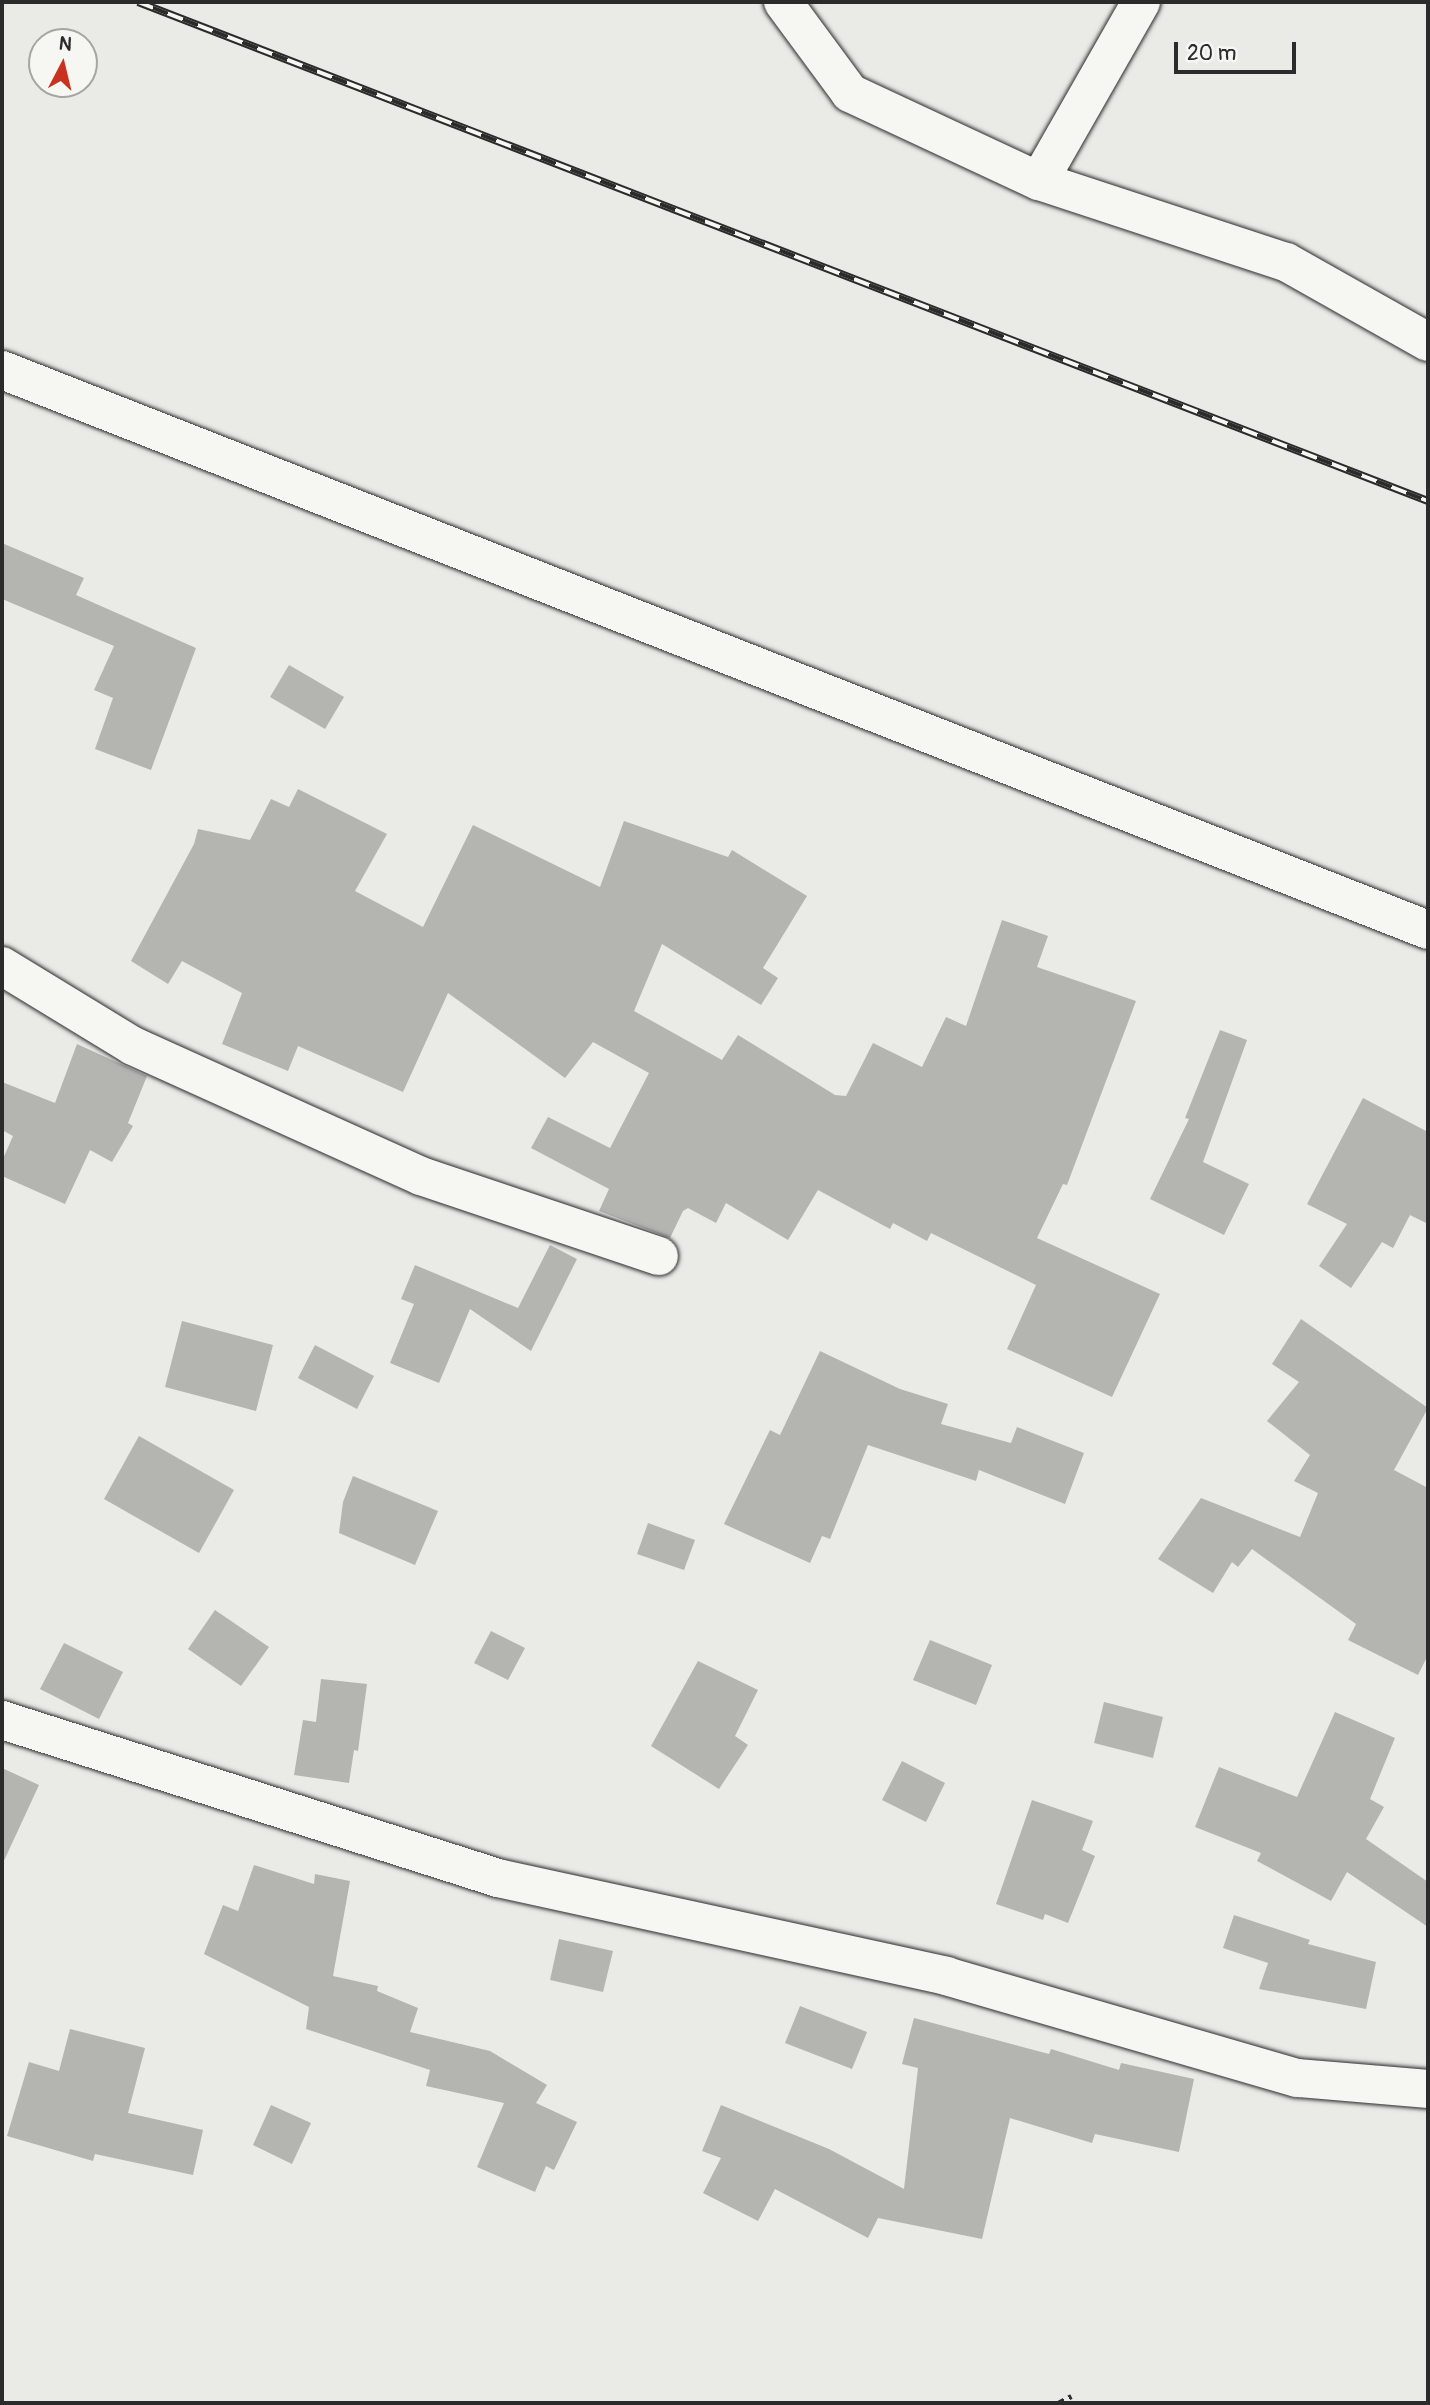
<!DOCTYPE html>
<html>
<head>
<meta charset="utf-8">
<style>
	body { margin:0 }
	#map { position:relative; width:1430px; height:2405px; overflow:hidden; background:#eaeae6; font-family:Pangolin,sans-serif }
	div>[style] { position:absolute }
	.building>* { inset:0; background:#b4b4b1 }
	.path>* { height:4.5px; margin-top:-2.25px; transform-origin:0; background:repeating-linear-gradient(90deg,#2b2b2b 0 7px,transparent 0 12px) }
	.roads { filter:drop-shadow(0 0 2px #2b2b2b) drop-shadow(0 0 2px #2b2b2b) }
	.street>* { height:38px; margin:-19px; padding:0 19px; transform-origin:19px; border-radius:19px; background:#f6f6f2 }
	.highway>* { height:38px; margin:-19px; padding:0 19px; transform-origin:19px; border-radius:19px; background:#f6f6f2 }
	.rail>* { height:8px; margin-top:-4px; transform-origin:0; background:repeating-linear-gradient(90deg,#f6f6f2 0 16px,#2b2b2b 0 32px); box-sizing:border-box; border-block:2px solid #2b2b2b }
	span { translate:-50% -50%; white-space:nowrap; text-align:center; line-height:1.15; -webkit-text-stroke:6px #f6f6f2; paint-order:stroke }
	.frame { position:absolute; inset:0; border:4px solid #2b2b2b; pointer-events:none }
	.north { position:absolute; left:28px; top:28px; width:70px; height:70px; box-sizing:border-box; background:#f6f6f2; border:2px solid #a5a5a2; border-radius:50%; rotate:7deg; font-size:19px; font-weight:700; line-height:28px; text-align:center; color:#2b2b2b }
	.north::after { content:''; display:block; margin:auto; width:24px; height:32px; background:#c8321e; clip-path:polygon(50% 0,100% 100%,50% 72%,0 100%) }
	.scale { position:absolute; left:1174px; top:42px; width:122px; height:32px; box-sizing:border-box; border:4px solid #2b2b2b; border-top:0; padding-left:9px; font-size:21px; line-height:24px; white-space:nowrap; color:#2b2b2b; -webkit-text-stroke:5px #f6f6f2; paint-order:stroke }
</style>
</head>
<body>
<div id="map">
	<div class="building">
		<i style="clip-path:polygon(2px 543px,84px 578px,76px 595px,196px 648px,151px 770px,95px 749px,113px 698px,94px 690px,114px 646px,2px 599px)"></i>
		<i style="clip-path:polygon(289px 665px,344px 697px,325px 729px,270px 697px)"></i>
		<i style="clip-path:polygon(298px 789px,387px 834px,355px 891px,423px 927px,473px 825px,600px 887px,624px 821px,728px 857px,732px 850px,807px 896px,763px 968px,778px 978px,761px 1005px,662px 944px,634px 1011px,722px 1060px,738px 1035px,835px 1095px,846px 1096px,873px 1043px,922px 1067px,946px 1017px,966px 1026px,1002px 920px,1048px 936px,1037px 967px,1136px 1001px,1067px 1185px,1063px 1184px,1037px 1238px,1160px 1294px,1112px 1397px,1007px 1349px,1036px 1285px,931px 1233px,927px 1241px,893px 1223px,890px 1229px,818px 1190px,788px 1240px,726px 1203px,716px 1223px,688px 1208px,683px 1211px,670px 1238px,599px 1211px,609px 1189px,531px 1148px,548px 1117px,610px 1148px,649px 1073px,593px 1042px,565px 1078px,448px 993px,403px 1092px,298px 1046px,288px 1071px,222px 1044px,242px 993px,182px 961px,168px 984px,131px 961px,194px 844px,198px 829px,250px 840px,271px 799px,289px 807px)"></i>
		<i style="clip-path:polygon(1220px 1030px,1247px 1040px,1203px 1162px,1249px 1184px,1224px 1235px,1150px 1199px,1189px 1119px,1185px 1118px)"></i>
		<i style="clip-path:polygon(77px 1044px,147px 1076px,128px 1123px,133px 1126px,112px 1162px,90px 1150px,65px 1204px,2px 1176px,2px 1161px,13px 1136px,2px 1130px,2px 1082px,55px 1103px)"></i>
		<i style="clip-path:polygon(1363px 1098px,1428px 1132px,1428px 1224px,1410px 1215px,1393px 1248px,1382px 1242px,1351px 1288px,1319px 1266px,1347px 1224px,1307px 1204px)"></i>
		<i style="clip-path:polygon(550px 1245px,577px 1259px,531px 1351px,470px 1309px,439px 1383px,390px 1363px,414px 1304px,401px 1299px,415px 1265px,518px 1308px)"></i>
		<i style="clip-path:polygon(1301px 1319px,1428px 1408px,1394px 1470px,1428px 1488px,1428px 1655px,1418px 1675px,1348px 1640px,1356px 1624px,1252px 1549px,1238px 1567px,1232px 1562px,1213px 1593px,1158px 1559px,1201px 1498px,1300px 1537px,1318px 1493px,1294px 1481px,1310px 1455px,1267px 1421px,1299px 1382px,1272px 1364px)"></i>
		<i style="clip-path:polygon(182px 1321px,273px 1345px,256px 1411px,165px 1387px)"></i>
		<i style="clip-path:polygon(315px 1345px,374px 1376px,357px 1409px,298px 1378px)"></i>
		<i style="clip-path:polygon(820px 1351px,900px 1389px,948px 1404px,941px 1424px,1011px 1443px,1017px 1427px,1084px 1453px,1065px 1504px,979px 1470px,976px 1481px,868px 1445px,830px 1539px,822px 1536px,810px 1563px,724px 1524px,770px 1430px,780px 1435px)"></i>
		<i style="clip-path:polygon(139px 1436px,234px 1490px,199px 1553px,104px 1499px)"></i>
		<i style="clip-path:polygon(353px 1476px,438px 1511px,415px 1565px,339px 1533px,343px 1502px)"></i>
		<i style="clip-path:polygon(648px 1523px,695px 1540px,684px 1570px,637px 1554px)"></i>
		<i style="clip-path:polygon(215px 1610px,269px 1647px,241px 1686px,188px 1649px)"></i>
		<i style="clip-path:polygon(491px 1631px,525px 1648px,508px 1680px,474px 1663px)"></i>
		<i style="clip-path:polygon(930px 1640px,992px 1665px,976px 1705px,913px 1680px)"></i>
		<i style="clip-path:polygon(64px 1643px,123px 1672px,99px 1719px,40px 1689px)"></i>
		<i style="clip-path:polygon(698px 1661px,758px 1690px,735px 1736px,748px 1745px,719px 1789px,651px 1746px)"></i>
		<i style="clip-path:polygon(321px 1679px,367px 1684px,358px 1751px,354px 1750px,349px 1783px,294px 1775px,303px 1720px,316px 1722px)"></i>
		<i style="clip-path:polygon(1104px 1702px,1163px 1717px,1153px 1758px,1094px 1743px)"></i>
		<i style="clip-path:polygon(1335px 1712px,1395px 1738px,1370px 1799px,1384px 1807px,1366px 1839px,1428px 1882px,1428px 1927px,1347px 1872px,1331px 1901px,1257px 1861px,1261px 1853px,1195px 1827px,1219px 1767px,1297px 1797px)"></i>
		<i style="clip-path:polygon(902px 1761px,945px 1783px,926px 1822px,882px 1800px)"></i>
		<i style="clip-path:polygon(2px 1768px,39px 1785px,2px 1865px)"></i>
		<i style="clip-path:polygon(1032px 1800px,1093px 1821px,1082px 1850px,1095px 1856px,1068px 1923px,1045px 1914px,1043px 1920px,996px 1904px)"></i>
		<i style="clip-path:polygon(254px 1865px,314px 1884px,315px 1874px,350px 1881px,333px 1976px,378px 1986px,377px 1991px,418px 2008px,410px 2032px,490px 2051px,547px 2085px,536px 2103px,577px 2122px,554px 2170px,546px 2166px,535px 2192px,477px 2167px,504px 2103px,426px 2086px,430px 2070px,306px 2029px,309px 2007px,204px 1954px,223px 1905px,238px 1911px)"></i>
		<i style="clip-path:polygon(1234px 1915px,1310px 1940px,1308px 1944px,1376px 1962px,1366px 2009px,1259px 1989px,1268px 1963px,1223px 1948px)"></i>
		<i style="clip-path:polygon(559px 1939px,613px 1951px,603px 1992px,550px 1980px)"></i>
		<i style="clip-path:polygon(800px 2006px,867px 2032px,852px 2069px,785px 2043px)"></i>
		<i style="clip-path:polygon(914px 2018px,1049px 2054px,1051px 2049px,1119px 2070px,1121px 2063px,1194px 2079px,1179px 2152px,1095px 2134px,1092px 2143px,1010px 2118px,982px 2239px,878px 2218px,868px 2238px,775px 2189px,758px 2221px,703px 2193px,721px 2158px,702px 2151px,721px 2105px,829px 2149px,904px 2189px,918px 2068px,902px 2064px)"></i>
		<i style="clip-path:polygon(70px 2029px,145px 2048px,128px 2113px,203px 2130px,193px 2175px,95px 2154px,93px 2161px,7px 2136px,29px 2062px,59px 2071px)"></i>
		<i style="clip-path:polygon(271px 2105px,311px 2123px,292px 2164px,253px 2145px)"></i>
	</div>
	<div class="path">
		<i style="left:1058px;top:2403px;width:15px;rotate:-28deg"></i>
	</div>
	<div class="roads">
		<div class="street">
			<i style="left:783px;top:2px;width:113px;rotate:53.6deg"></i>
			<i style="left:850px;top:93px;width:208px;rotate:25deg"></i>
			<i style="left:1039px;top:181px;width:260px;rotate:18.2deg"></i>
			<i style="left:1286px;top:262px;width:163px;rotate:29.4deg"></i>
			<i style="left:1039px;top:181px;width:206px;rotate:-60.3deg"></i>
			<i style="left:2px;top:966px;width:153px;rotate:31.4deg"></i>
			<i style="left:133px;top:1046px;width:316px;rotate:24.3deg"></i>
			<i style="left:421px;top:1176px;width:251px;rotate:18.6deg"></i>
			<i style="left:2px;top:1720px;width:521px;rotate:17.67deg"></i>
			<i style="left:498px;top:1878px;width:459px;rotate:12.3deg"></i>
			<i style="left:946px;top:1976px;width:366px;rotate:16.2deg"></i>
			<i style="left:1298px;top:2078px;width:130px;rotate:4.8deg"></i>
		</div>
		<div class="highway">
			<i style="left:2px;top:370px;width:1532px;rotate:21.44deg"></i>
		</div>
	</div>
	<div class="rail">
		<i style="left:138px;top:2px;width:1383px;rotate:21.15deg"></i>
	</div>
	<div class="frame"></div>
	<div class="north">N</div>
	<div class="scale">20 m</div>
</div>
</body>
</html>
